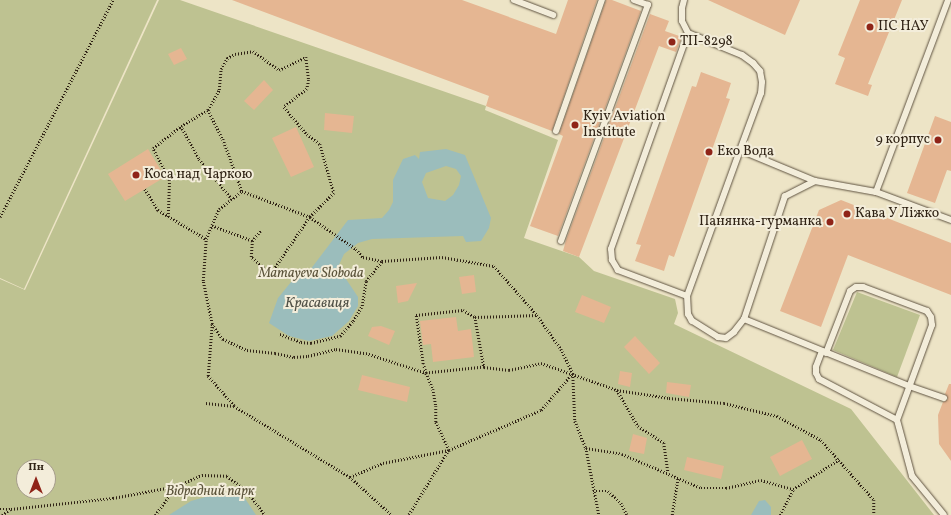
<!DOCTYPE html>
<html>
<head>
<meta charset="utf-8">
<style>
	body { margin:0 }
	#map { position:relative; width:951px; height:515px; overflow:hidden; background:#ede4c6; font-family:Vollkorn,serif }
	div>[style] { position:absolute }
	.green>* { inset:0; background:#bec291 }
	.water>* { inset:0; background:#9bbdbc }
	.building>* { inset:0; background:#e5b692 }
	.path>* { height:2.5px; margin-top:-1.25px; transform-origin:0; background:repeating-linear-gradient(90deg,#302315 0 1px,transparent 0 3px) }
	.roads { filter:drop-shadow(0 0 1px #5f5341) drop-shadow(0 0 1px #5f5341) }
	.lane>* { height:6px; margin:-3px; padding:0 3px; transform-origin:3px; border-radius:3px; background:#f3edda }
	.dots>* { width:11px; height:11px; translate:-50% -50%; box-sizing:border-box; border:2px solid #f3edda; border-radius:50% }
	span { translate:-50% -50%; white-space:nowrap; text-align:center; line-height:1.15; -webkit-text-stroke:4px #f3edda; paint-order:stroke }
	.poi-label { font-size:14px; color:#302315 }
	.left { translate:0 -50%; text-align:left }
	.right { translate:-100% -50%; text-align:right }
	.park-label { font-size:14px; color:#5b533a; font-style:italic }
	.water-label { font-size:15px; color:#505147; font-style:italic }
	.north { position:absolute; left:16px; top:459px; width:40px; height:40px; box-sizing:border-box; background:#f3edda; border:1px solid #a59c8b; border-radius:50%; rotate:0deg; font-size:11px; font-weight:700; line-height:16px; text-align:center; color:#302315 }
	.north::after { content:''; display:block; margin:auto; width:14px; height:18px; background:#8f2418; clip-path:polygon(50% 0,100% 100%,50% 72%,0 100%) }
</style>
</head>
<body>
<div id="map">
	<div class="green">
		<i style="clip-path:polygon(0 0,157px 0,24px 289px,0 278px)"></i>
		<i style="clip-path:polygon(evenodd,159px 0,180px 0,486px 106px,485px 110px,558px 140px,524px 238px,579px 257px,594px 271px,675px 299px,678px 313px,674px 324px,851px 409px,934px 515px,0 515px,0 279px,25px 290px,159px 0,24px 467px,48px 467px,48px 491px,24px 491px,24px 467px)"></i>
		<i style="clip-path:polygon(857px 292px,920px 315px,897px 377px,833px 350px)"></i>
	</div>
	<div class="water">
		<i style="clip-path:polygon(evenodd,446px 149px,465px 155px,491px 218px,489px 228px,481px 241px,466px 242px,463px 236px,372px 239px,358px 243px,344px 254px,338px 267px,358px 297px,358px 306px,349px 321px,332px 336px,309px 341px,289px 336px,269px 323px,278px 298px,300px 271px,310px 270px,348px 220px,382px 218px,389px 210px,393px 202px,393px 180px,403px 159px,415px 155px,419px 159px,420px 152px,446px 149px,446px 166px,456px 169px,461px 176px,459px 185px,453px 195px,445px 201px,428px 198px,422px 182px,426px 173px,446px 166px)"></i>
		<i style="clip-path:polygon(223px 492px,244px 497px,256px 515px,169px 515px,191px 501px)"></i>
		<i style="clip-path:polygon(765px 500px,771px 507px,771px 515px,751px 515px,759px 501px)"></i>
	</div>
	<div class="building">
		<i style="clip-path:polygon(232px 0,462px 0,556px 34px,568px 0,597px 0,552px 131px,486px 106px,489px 96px)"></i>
		<i style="clip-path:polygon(606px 0,612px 0,641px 11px,558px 236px,530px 226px,563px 136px,559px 134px)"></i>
		<i style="clip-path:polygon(708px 0,800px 0,785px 35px)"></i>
		<i style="clip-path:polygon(860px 0,902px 0,868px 84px,872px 85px,868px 96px,835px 84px,845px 58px,838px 55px)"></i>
		<i style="clip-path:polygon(650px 14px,669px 21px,665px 31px,682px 37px,676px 52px,659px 46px,579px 257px,563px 251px,566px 240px)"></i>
		<i style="clip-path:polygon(181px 48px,187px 59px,174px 65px,168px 54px)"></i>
		<i style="clip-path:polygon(701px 72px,731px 83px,726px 98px,730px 99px,674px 257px,669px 255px,664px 271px,635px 261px,641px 245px,636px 244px,692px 86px,696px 87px)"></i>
		<i style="clip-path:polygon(264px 80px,273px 90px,254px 110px,244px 101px)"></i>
		<i style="clip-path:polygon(325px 113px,354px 116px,352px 133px,324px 130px)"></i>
		<i style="clip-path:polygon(935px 116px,951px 122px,951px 171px,947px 170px,935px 203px,907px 193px)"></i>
		<i style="clip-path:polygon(296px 127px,314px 167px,291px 177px,272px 138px)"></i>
		<i style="clip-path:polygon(148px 149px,165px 177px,125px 201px,108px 174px)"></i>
		<i style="clip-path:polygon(841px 200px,951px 243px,951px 295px,848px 255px,821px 327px,780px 311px,819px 210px)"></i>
		<i style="clip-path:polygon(474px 275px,476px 292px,462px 294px,459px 277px)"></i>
		<i style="clip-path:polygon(417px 283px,408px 301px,398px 303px,396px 286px)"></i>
		<i style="clip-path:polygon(582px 295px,611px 307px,604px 323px,575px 312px)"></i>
		<i style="clip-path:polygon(456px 317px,458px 331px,471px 329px,474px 357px,433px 362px,431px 344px,423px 345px,420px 321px)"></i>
		<i style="clip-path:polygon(381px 326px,395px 331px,389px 345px,368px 336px,372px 327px)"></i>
		<i style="clip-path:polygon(635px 336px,660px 363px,649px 374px,624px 347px)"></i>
		<i style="clip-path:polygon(620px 371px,632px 373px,630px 387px,618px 384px)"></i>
		<i style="clip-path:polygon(362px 375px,410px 387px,407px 402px,358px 390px)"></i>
		<i style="clip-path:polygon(667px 382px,691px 385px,689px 397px,666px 393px)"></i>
		<i style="clip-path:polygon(949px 384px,951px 384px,951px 461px,939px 444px,938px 415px,943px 402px,948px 399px,945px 394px)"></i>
		<i style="clip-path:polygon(633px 434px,647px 438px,644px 454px,629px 451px)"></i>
		<i style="clip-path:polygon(802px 440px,812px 459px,780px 476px,770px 457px)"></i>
		<i style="clip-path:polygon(687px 457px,724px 466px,721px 479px,684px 470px)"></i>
	</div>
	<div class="path">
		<i style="left:208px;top:110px;width:23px;rotate:-61deg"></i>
		<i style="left:219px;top:90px;width:21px;rotate:-85deg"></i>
		<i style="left:221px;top:69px;width:13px;rotate:-61deg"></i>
		<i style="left:227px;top:58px;width:9px;rotate:-27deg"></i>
		<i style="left:235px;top:54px;width:18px;rotate:-9deg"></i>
		<i style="left:253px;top:51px;width:32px;rotate:36deg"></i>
		<i style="left:279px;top:70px;width:30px;rotate:-26deg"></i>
		<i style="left:306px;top:57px;width:23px;rotate:83deg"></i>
		<i style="left:309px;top:80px;width:9px;rotate:103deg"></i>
		<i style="left:307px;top:89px;width:29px;rotate:142deg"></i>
		<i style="left:284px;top:107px;width:35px;rotate:50deg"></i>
		<i style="left:307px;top:134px;width:16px;rotate:38deg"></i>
		<i style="left:320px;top:144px;width:51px;rotate:74.1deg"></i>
		<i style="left:334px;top:193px;width:34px;rotate:135deg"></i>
		<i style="left:310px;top:217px;width:69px;rotate:124.4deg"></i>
		<i style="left:271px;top:274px;width:26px;rotate:-140deg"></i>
		<i style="left:251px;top:257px;width:16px;rotate:-86deg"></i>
		<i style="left:252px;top:241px;width:43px;rotate:-159.4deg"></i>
		<i style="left:181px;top:126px;width:31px;rotate:-31deg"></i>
		<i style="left:208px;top:110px;width:33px;rotate:63deg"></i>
		<i style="left:223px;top:139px;width:55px;rotate:69.9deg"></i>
		<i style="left:145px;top:189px;width:25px;rotate:58deg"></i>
		<i style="left:158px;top:210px;width:56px;rotate:31.1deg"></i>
		<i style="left:0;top:217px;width:245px;rotate:-62.5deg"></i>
		<i style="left:168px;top:217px;width:37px;rotate:-88deg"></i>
		<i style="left:169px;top:180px;width:36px;rotate:-117deg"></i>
		<i style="left:153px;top:148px;width:36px;rotate:-38deg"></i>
		<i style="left:181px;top:126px;width:38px;rotate:61deg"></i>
		<i style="left:199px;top:159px;width:52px;rotate:50.5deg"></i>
		<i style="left:252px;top:241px;width:14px;rotate:-51deg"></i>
		<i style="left:463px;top:310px;width:14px;rotate:30deg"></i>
		<i style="left:475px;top:317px;width:51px;rotate:79.8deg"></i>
		<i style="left:484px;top:367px;width:58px;rotate:174.1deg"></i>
		<i style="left:426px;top:373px;width:9px;rotate:-108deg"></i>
		<i style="left:423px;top:364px;width:49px;rotate:-98.1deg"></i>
		<i style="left:416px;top:315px;width:47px;rotate:-6.1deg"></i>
		<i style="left:475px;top:317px;width:62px;rotate:-1.8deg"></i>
		<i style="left:212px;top:324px;width:19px;rotate:54deg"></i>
		<i style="left:223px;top:339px;width:26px;rotate:25deg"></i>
		<i style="left:247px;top:350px;width:28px;rotate:6deg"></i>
		<i style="left:275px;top:353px;width:19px;rotate:12deg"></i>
		<i style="left:294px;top:357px;width:14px;rotate:-4deg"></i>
		<i style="left:308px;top:356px;width:29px;rotate:-14deg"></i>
		<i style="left:336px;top:349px;width:30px;rotate:8deg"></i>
		<i style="left:366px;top:353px;width:63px;rotate:18.4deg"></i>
		<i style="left:426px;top:373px;width:17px;rotate:66deg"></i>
		<i style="left:433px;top:389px;width:17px;rotate:80deg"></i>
		<i style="left:436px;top:406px;width:16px;rotate:90deg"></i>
		<i style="left:436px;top:422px;width:31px;rotate:65deg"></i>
		<i style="left:449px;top:450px;width:76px;rotate:121.6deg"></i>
		<i style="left:280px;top:334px;width:22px;rotate:21deg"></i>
		<i style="left:301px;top:342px;width:10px;rotate:6deg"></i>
		<i style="left:311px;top:343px;width:30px;rotate:-14deg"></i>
		<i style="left:340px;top:336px;width:20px;rotate:-49deg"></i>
		<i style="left:353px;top:321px;width:17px;rotate:-59deg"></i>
		<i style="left:362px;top:306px;width:25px;rotate:-81deg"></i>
		<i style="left:366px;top:281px;width:26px;rotate:-51deg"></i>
		<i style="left:484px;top:367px;width:25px;rotate:7deg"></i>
		<i style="left:509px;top:370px;width:33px;rotate:-12deg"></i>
		<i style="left:541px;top:363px;width:81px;rotate:19.6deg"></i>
		<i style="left:617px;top:390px;width:53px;rotate:8.7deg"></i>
		<i style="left:669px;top:398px;width:55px;rotate:5.2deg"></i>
		<i style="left:724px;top:403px;width:55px;rotate:13.8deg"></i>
		<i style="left:777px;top:416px;width:50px;rotate:28.6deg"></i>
		<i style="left:821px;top:440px;width:80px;rotate:48.5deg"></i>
		<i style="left:874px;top:500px;width:15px;rotate:90deg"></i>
		<i style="left:617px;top:390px;width:42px;rotate:59.7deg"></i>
		<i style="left:638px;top:426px;width:31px;rotate:33deg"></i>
		<i style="left:664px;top:443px;width:29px;rotate:82deg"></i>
		<i style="left:206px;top:403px;width:28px;rotate:6deg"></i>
		<i style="left:234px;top:406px;width:136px;rotate:31.5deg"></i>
		<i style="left:350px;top:477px;width:57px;rotate:42.1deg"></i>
		<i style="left:234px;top:406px;width:40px;rotate:-131deg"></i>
		<i style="left:208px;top:376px;width:52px;rotate:-85.6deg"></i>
		<i style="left:212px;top:324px;width:44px;rotate:-101.8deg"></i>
		<i style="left:203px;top:281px;width:42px;rotate:-85.9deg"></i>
		<i style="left:206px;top:239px;width:33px;rotate:-67deg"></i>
		<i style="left:219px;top:209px;width:29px;rotate:-38deg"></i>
		<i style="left:242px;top:191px;width:73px;rotate:20.9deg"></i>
		<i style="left:310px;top:217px;width:56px;rotate:34.8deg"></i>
		<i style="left:356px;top:249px;width:11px;rotate:49deg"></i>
		<i style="left:363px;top:257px;width:19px;rotate:12deg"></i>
		<i style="left:382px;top:261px;width:60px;rotate:-3.8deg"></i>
		<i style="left:442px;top:257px;width:53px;rotate:9.8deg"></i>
		<i style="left:494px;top:266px;width:65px;rotate:48.7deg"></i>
		<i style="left:537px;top:315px;width:42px;rotate:54.8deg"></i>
		<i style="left:561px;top:349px;width:28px;rotate:64deg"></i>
		<i style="left:573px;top:374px;width:47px;rotate:87.6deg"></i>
		<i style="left:575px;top:421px;width:29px;rotate:68deg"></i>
		<i style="left:586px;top:448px;width:68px;rotate:79deg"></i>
		<i style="left:586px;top:448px;width:36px;rotate:9deg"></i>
		<i style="left:622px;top:454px;width:86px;rotate:23.3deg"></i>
		<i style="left:701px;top:488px;width:25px"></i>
		<i style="left:726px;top:488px;width:36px;rotate:-13deg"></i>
		<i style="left:761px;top:480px;width:33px;rotate:16deg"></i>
		<i style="left:350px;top:477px;width:36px;rotate:-23deg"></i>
		<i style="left:383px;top:463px;width:67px;rotate:-11.1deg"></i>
		<i style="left:449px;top:450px;width:100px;rotate:-23.5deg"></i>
		<i style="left:541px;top:410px;width:48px;rotate:-49.3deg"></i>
		<i style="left:593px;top:491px;width:15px"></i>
		<i style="left:608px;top:491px;width:18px;rotate:43deg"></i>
		<i style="left:621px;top:503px;width:13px;rotate:63deg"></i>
		<i style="left:0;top:509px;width:11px"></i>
		<i style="left:11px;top:509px;width:103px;rotate:-6.2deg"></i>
		<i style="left:113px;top:498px;width:65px;rotate:-10.6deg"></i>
		<i style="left:2px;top:515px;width:10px;rotate:-37deg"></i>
		<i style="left:155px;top:515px;width:36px;rotate:-53deg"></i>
		<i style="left:177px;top:486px;width:27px;rotate:-24deg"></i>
		<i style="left:202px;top:475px;width:25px;rotate:2deg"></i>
		<i style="left:227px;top:476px;width:25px;rotate:37deg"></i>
		<i style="left:247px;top:491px;width:30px;rotate:53deg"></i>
		<i style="left:672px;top:515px;width:37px;rotate:-81deg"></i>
		<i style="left:780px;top:515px;width:29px;rotate:-63deg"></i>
		<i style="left:793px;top:489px;width:56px;rotate:-32.6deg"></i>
	</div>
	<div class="roads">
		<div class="lane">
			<i style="left:514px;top:0;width:42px;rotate:21deg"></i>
			<i style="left:684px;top:0;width:8px;rotate:104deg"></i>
			<i style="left:682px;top:8px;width:13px;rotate:90deg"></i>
			<i style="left:682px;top:21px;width:13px;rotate:63deg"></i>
			<i style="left:556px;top:131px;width:139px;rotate:-70.7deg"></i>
			<i style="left:815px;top:181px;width:34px;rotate:153deg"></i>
			<i style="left:785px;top:196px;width:130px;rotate:108.4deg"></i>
			<i style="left:744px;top:319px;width:16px;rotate:128deg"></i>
			<i style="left:734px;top:332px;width:10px;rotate:143deg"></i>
			<i style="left:726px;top:338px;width:8px;rotate:-173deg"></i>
			<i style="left:718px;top:337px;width:31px;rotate:-148deg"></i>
			<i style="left:692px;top:321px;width:8px;rotate:-120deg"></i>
			<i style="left:688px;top:314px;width:18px;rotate:-93deg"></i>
			<i style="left:687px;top:296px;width:155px;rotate:-70deg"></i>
			<i style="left:740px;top:150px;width:81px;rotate:22.5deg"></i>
			<i style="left:815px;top:181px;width:62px;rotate:10.2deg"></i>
			<i style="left:876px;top:192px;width:80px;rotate:20.5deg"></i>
			<i style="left:876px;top:192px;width:205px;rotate:-69.4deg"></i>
			<i style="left:561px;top:241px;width:252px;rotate:-69.8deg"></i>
			<i style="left:648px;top:5px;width:15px;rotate:-160deg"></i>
			<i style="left:687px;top:296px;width:74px;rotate:-159.4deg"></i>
			<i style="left:618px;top:270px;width:12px;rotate:-121deg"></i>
			<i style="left:612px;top:260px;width:11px;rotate:-95deg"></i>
			<i style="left:611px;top:249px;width:229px;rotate:-70.4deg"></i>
			<i style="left:688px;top:33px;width:58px;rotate:22.2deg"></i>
			<i style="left:742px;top:55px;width:14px;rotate:36deg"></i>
			<i style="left:753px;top:63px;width:11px;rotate:49deg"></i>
			<i style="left:760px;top:71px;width:11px;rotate:80deg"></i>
			<i style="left:762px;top:82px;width:11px;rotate:95deg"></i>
			<i style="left:761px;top:93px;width:61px;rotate:110.2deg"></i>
			<i style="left:744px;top:319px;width:178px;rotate:22.1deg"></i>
			<i style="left:909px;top:386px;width:37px;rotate:19deg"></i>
			<i style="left:822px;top:351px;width:17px;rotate:111deg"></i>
			<i style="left:816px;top:367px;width:6px;rotate:90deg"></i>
			<i style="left:816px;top:373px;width:7px;rotate:63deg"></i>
			<i style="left:819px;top:379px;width:88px;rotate:27.7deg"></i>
			<i style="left:826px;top:353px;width:66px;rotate:-68.8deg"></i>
			<i style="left:850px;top:291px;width:7px;rotate:-34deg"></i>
			<i style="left:856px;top:287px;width:7px"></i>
			<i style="left:863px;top:287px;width:68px;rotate:20.6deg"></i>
			<i style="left:927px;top:311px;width:7px;rotate:56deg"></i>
			<i style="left:931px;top:317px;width:8px;rotate:83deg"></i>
			<i style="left:932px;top:325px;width:101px;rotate:110.2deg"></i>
			<i style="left:897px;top:420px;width:58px;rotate:75deg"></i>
			<i style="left:912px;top:476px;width:50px;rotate:50.6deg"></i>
		</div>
	</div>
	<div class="dots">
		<i style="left:870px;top:27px;background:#8f2418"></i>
		<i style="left:672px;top:42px;background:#8f2418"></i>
		<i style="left:575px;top:125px;background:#8f2418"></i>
		<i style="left:938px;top:140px;background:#8f2418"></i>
		<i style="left:709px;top:152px;background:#8f2418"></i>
		<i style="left:136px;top:175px;background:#8f2418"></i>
		<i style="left:847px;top:214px;background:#8f2418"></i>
		<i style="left:830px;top:222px;background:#8f2418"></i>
	</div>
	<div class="poi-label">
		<span class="left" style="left:878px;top:27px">ПС НАУ</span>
		<span class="left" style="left:680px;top:42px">ТП-8298</span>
		<span class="left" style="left:583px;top:125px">Kyiv Aviation<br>Institute</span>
		<span class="right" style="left:930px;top:140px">9 корпус</span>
		<span class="left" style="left:717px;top:152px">Еко Вода</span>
		<span class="left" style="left:144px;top:175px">Коса над Чаркою</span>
		<span class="left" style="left:855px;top:214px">Кава У Ліжко</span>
		<span class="right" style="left:822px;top:222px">Панянка-гурманка</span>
	</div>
	<div class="park-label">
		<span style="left:311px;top:274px">Mamayeva Sloboda</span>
		<span style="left:210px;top:492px">Відрадний парк</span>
	</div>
	<div class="water-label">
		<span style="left:317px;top:304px">Красавиця</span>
	</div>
	<div class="north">Пн</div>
</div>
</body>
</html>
